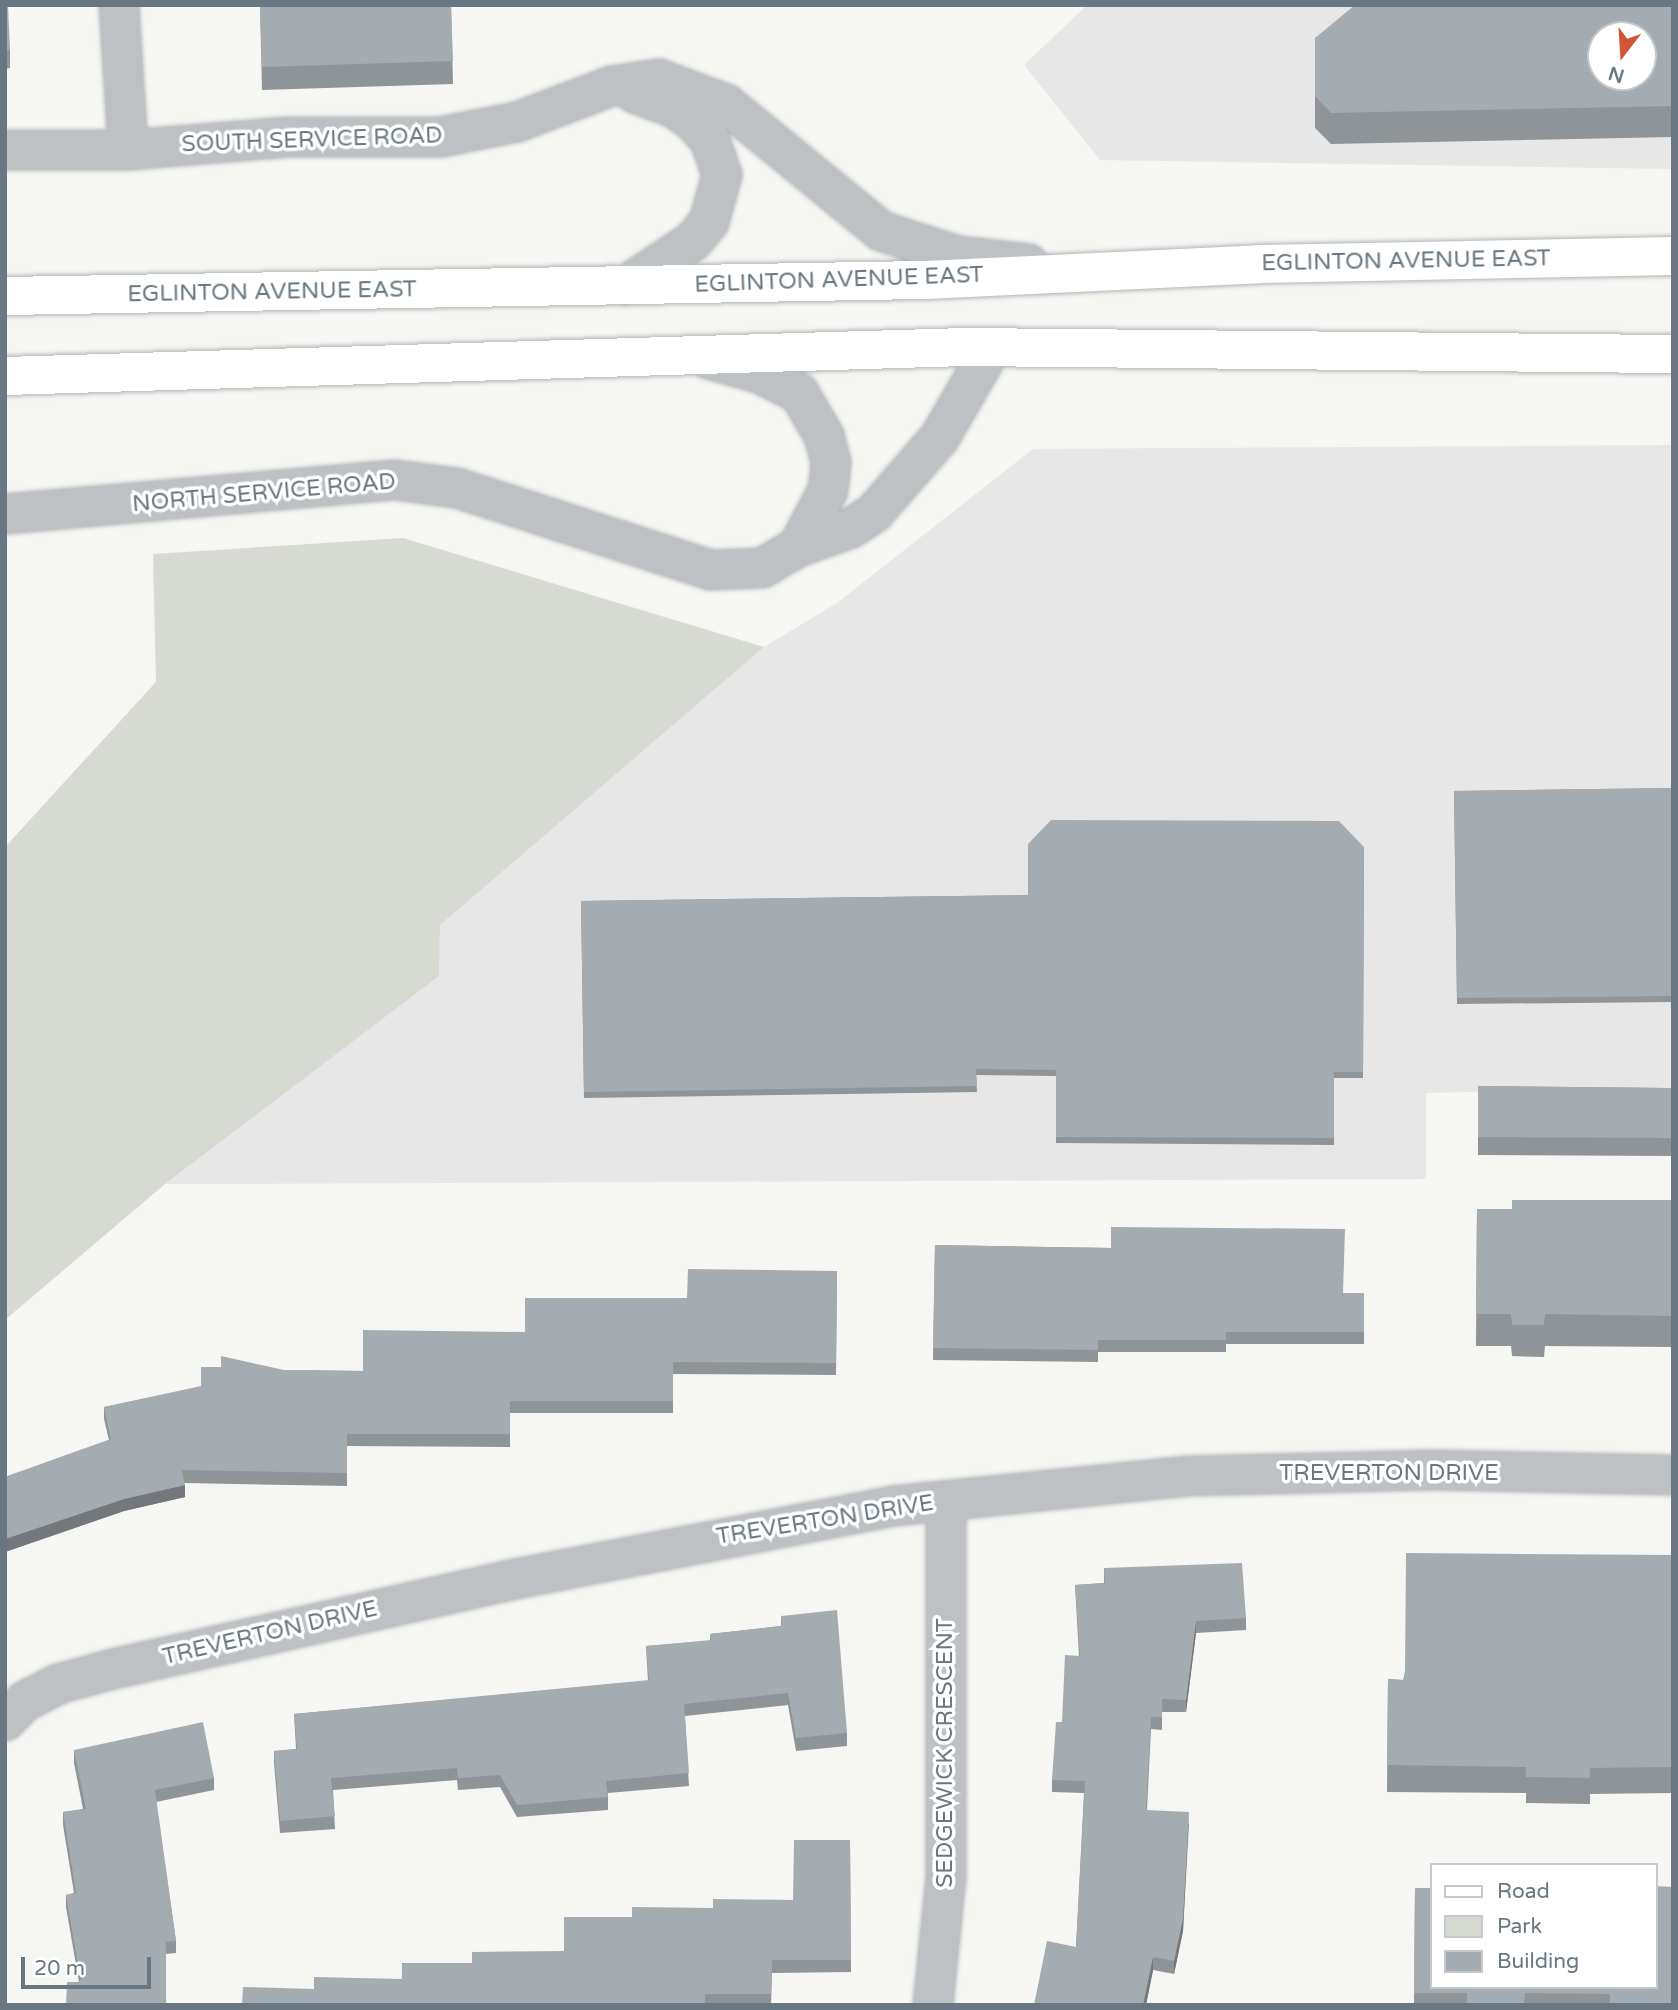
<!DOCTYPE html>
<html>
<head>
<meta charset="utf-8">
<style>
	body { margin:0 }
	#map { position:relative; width:1678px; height:2010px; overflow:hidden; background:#f6f6f3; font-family:"Varela Round",sans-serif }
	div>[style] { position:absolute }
	.built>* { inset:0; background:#e6e7e6 }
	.green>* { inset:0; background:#d6dad3 }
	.roads { filter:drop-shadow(0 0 2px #b1b5b8) drop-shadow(0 0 2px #b1b5b8) }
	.street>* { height:38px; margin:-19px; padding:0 19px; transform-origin:19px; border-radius:19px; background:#bdc1c4 }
	.primary>* { height:38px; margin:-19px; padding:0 19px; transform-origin:19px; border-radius:19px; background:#fff }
	.wall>* { inset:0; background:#8e9498 }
	.shaded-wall>* { inset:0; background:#74787c }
	.building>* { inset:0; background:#a5acb1 }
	span { translate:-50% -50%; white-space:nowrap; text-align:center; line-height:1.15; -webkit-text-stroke:7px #fff; paint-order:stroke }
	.street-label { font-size:23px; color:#687781 }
	.frame { position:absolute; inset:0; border:7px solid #687781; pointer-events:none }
	.legend { position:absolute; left:1430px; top:1863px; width:228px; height:126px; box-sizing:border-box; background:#fff; border:2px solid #c3c9cd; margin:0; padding:9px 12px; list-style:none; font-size:21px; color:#687781 }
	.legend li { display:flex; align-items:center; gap:14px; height:35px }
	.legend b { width:35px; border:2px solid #c3c9cd }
	.north { position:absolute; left:1587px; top:21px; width:70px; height:70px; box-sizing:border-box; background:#fff; border:2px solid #c3c9cd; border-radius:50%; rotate:197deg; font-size:19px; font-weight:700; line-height:28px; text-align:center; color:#687781 }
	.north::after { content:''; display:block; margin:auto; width:24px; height:32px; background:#d05539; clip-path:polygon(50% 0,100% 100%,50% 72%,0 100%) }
	.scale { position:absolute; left:21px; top:1957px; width:130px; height:32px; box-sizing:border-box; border:4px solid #687781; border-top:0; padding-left:9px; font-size:21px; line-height:24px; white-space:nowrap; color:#687781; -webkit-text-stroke:5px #fff; paint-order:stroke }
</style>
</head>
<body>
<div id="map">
	<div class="built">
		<i style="clip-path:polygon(evenodd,1087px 5px,1673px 5px,1673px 169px,1100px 160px,1024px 65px,1087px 5px,1601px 35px,1643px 35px,1643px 77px,1601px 77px,1601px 35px)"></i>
		<i style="clip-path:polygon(1673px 445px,1673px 1087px,1426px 1093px,1426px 1179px,165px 1184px,438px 976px,440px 925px,764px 647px,837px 603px,1033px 449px)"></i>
	</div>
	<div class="green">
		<i style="clip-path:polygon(403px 538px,764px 647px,440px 925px,439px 976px,165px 1184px,5px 1320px,5px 847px,156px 682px,153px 554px)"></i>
	</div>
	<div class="roads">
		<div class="street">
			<i style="left:119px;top:5px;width:145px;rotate:86.4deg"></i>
			<i style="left:5px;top:150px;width:123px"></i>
			<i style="left:128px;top:150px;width:162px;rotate:-4.6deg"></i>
			<i style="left:289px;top:137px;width:152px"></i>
			<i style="left:441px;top:137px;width:77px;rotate:-11.2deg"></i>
			<i style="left:517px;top:122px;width:102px;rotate:-20.8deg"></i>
			<i style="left:612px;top:86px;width:48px;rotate:-8.5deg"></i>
			<i style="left:659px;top:79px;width:72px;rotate:20.5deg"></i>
			<i style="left:726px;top:104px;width:200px;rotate:39.3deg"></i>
			<i style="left:881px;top:231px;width:81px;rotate:18deg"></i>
			<i style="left:958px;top:256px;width:71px;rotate:6.4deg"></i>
			<i style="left:625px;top:286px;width:82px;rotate:-33.5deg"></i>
			<i style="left:693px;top:241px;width:25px;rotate:-50deg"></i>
			<i style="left:709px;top:222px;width:49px;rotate:-74.5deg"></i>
			<i style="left:722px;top:175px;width:37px;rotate:-109deg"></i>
			<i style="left:710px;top:140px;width:25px;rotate:-132deg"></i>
			<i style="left:693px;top:121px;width:25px;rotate:-146deg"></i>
			<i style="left:672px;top:107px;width:40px;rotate:-159.8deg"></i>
			<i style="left:708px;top:359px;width:53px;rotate:15.4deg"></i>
			<i style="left:759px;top:373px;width:45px;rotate:26.6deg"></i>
			<i style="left:799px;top:393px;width:50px;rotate:59.8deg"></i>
			<i style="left:824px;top:436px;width:28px;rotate:75deg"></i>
			<i style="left:831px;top:463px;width:27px;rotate:96deg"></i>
			<i style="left:828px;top:490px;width:64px;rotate:117.8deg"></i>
			<i style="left:5px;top:514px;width:391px;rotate:-5deg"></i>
			<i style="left:395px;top:480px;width:63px;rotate:7.4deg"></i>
			<i style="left:457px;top:488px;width:267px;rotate:17.9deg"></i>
			<i style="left:711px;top:570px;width:51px;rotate:-2.2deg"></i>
			<i style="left:762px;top:568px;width:42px;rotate:-30.3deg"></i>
			<i style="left:798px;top:547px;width:56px;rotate:-19.7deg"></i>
			<i style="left:851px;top:528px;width:27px;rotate:-33deg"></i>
			<i style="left:874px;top:513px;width:101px;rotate:-49deg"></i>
			<i style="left:940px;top:437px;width:104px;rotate:-60deg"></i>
			<i style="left:5px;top:1721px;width:28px;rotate:-45deg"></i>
			<i style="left:25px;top:1701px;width:37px;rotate:-27deg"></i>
			<i style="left:58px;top:1684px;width:57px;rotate:-15.3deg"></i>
			<i style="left:113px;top:1669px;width:407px;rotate:-12.6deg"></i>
			<i style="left:510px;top:1580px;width:390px;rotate:-10.9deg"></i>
			<i style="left:893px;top:1506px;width:298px;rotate:-5.8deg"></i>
			<i style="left:1189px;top:1476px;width:240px;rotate:-1.4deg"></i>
			<i style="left:1429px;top:1470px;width:244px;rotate:1.2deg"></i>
			<i style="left:933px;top:2005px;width:128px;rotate:-84.2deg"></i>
			<i style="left:946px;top:1878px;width:377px;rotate:-90deg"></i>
		</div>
		<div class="primary">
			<i style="left:5px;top:296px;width:921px;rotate:-1deg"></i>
			<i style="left:926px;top:280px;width:334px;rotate:-2.7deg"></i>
			<i style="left:1260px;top:264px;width:413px;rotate:-1.1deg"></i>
			<i style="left:5px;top:376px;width:960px;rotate:-1.73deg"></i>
			<i style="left:965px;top:347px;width:708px;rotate:0.57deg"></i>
		</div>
	</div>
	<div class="wall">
		<i style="clip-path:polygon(5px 5px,10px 50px,10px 68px,5px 69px)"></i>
		<i style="clip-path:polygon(260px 5px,451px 5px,453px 84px,262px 90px)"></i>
		<i style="clip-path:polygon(1673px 5px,1673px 137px,1331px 144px,1315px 128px,1315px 38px)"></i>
		<i style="clip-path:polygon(1673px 788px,1673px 1002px,1457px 1004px,1454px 791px)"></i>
		<i style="clip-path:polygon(1364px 847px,1363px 1078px,1334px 1078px,1334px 1145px,1056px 1143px,1056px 1076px,976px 1075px,977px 1092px,584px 1098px,581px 901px,1028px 895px)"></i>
		<i style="clip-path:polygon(1478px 1086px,1673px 1088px,1673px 1156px,1478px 1155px)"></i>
		<i style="clip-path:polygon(1673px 1200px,1673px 1347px,1545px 1346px,1544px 1357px,1512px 1356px,1511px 1346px,1476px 1346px,1477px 1209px,1512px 1209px)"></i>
		<i style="clip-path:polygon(935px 1245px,1111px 1248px,1343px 1293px,1364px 1293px,1364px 1344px,1226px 1344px,1226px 1352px,1098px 1352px,1098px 1362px,933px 1360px)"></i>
		<i style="clip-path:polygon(837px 1271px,836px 1375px,673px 1374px,673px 1413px,510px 1413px,510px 1447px,347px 1446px,347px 1486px,184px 1483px,185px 1497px,124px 1511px,5px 1552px,5px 1477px,109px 1440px,104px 1419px,104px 1407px,284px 1370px,363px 1371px,525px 1332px,687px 1298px)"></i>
		<i style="clip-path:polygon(1673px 1555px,1673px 1793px,1590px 1794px,1590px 1804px,1526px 1803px,1526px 1793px,1387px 1792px,1388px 1679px,1403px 1680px)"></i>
		<i style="clip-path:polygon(1104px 1568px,1246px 1618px,1246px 1630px,1196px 1633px,1186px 1712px,1162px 1712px,1162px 1730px,1151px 1729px,1147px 1810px,1189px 1824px,1183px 1931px,1174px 1974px,1153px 1970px,1146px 2005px,1034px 2005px,1076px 1947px,1084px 1793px,1052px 1792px,1052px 1780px,1062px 1722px,1079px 1656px,1075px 1585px,1104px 1583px)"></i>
		<i style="clip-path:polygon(781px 1616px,847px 1733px,847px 1746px,796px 1751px,788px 1705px,685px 1716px,689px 1786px,608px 1793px,608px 1810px,517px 1817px,500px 1787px,458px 1790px,457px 1780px,333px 1790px,335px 1829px,280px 1833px,274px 1763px,274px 1751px,296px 1749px,294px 1714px,648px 1681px,646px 1646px,710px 1641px,710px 1634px,781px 1626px)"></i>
		<i style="clip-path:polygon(74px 1750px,214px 1778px,214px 1790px,156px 1802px,176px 1941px,176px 1953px,166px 1954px,79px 1982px,66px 1907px,66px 1895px,74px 1893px,63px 1825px,63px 1812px,83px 1809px,74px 1763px)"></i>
		<i style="clip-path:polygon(850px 1840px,851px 1972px,772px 1973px,771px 2005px,242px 2005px,314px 1989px,402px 1979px,472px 1963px,564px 1951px,632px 1917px,793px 1900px)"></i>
		<i style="clip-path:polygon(1415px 1888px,1673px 2005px,1414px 2005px)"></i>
	</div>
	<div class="shaded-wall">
		<i style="clip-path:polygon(185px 1485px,185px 1497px,124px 1511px,5px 1552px,5px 1539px,124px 1499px)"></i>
		<i style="clip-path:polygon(1196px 1621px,1196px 1633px,1186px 1712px,1186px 1700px)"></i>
		<i style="clip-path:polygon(1189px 1812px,1183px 1931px,1174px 1974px,1174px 1961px)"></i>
		<i style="clip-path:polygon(1153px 1957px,1153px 1970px,1146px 2005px,1143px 2005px)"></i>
	</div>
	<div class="building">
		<i style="clip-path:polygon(5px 5px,8px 5px,10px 50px,5px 51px)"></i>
		<i style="clip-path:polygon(260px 5px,451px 5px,453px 61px,262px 67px)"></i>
		<i style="clip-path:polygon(evenodd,1355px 5px,1673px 5px,1673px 106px,1331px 113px,1315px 96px,1315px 38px,1355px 5px,1601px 35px,1643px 35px,1643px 77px,1601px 77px,1601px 35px)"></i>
		<i style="clip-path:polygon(1673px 788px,1673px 996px,1457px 998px,1454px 791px)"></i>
		<i style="clip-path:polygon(1051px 820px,1339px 821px,1364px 847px,1363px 1072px,1334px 1072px,1334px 1138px,1056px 1137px,1056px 1070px,976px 1069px,977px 1086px,584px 1092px,581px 901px,1028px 895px,1028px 844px)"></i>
		<i style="clip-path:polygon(1478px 1086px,1673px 1088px,1673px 1138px,1478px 1137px)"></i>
		<i style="clip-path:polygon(1512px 1200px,1673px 1200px,1673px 1316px,1545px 1314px,1544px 1325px,1512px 1325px,1511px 1314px,1476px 1314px,1477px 1209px,1512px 1209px)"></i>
		<i style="clip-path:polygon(1111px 1227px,1345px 1229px,1343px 1293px,1364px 1293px,1364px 1332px,1226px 1332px,1226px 1340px,1098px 1340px,1098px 1350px,933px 1348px,935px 1245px,1111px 1248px)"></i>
		<i style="clip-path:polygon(688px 1269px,837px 1271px,836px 1363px,673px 1362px,673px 1401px,510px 1401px,510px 1434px,347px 1434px,347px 1473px,182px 1470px,185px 1485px,124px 1499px,5px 1539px,5px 1477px,111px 1439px,104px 1407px,201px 1386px,201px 1367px,221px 1367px,221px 1356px,284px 1370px,363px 1371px,363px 1330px,525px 1332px,525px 1298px,687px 1298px)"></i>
		<i style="clip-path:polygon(1406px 1553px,1673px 1555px,1673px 1767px,1590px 1768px,1590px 1778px,1526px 1777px,1526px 1767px,1387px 1765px,1388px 1679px,1403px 1680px,1405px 1671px)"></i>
		<i style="clip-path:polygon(1242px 1563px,1246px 1618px,1196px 1621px,1186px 1700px,1162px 1699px,1162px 1717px,1151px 1717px,1146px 1810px,1189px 1812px,1183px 1919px,1174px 1961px,1153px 1957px,1143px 2005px,1034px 2005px,1047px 1941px,1076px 1947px,1085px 1781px,1052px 1780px,1056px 1722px,1062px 1722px,1065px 1655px,1080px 1656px,1075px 1585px,1105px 1583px,1104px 1568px)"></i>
		<i style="clip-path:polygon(837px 1610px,847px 1733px,796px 1738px,788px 1693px,684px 1704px,689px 1773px,606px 1781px,608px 1797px,517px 1805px,500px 1775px,458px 1778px,457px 1768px,331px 1778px,335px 1816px,280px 1821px,274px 1751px,297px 1749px,294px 1714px,649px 1680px,646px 1646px,711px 1640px,710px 1634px,782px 1626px,781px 1616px)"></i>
		<i style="clip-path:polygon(203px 1722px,214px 1778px,155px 1790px,176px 1941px,166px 1942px,166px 2005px,66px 2005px,67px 1982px,81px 1982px,66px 1895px,76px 1893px,63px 1812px,86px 1809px,74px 1750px)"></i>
		<i style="clip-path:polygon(794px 1840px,850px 1840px,851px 1960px,772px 1960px,771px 1994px,705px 1994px,705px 2005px,242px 2005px,243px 1987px,314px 1989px,314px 1977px,402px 1979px,402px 1963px,472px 1963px,472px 1952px,564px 1951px,564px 1917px,632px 1917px,632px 1907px,713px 1908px,713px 1899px,793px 1900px)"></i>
		<i style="clip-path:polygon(1655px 1886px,1673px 1887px,1673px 2005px,1610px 2004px,1610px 1994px,1525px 1993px,1524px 2003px,1467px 2003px,1467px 1993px,1414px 1993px,1415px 1888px,1431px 1888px,1431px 1987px,1655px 1987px)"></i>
	</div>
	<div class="street-label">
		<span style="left:312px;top:140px;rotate:-2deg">SOUTH SERVICE ROAD</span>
		<span style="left:1406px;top:261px;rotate:-1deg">EGLINTON AVENUE EAST</span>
		<span style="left:839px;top:280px;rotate:-2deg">EGLINTON AVENUE EAST</span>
		<span style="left:272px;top:292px;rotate:-1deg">EGLINTON AVENUE EAST</span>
		<span style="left:264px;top:493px;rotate:-5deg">NORTH SERVICE ROAD</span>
		<span style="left:1389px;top:1473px">TREVERTON DRIVE</span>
		<span style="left:825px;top:1520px;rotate:-9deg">TREVERTON DRIVE</span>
		<span style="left:270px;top:1633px;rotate:-13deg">TREVERTON DRIVE</span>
		<span style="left:945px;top:1753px;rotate:-90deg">SEDGEWICK CRESCENT</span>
	</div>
	<div class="frame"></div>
	<ul class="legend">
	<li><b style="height:9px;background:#fff"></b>Road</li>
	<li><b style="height:19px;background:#d6dad3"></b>Park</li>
	<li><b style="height:19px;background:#a5acb1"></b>Building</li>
	</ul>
	<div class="north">N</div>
	<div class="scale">20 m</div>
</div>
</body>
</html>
